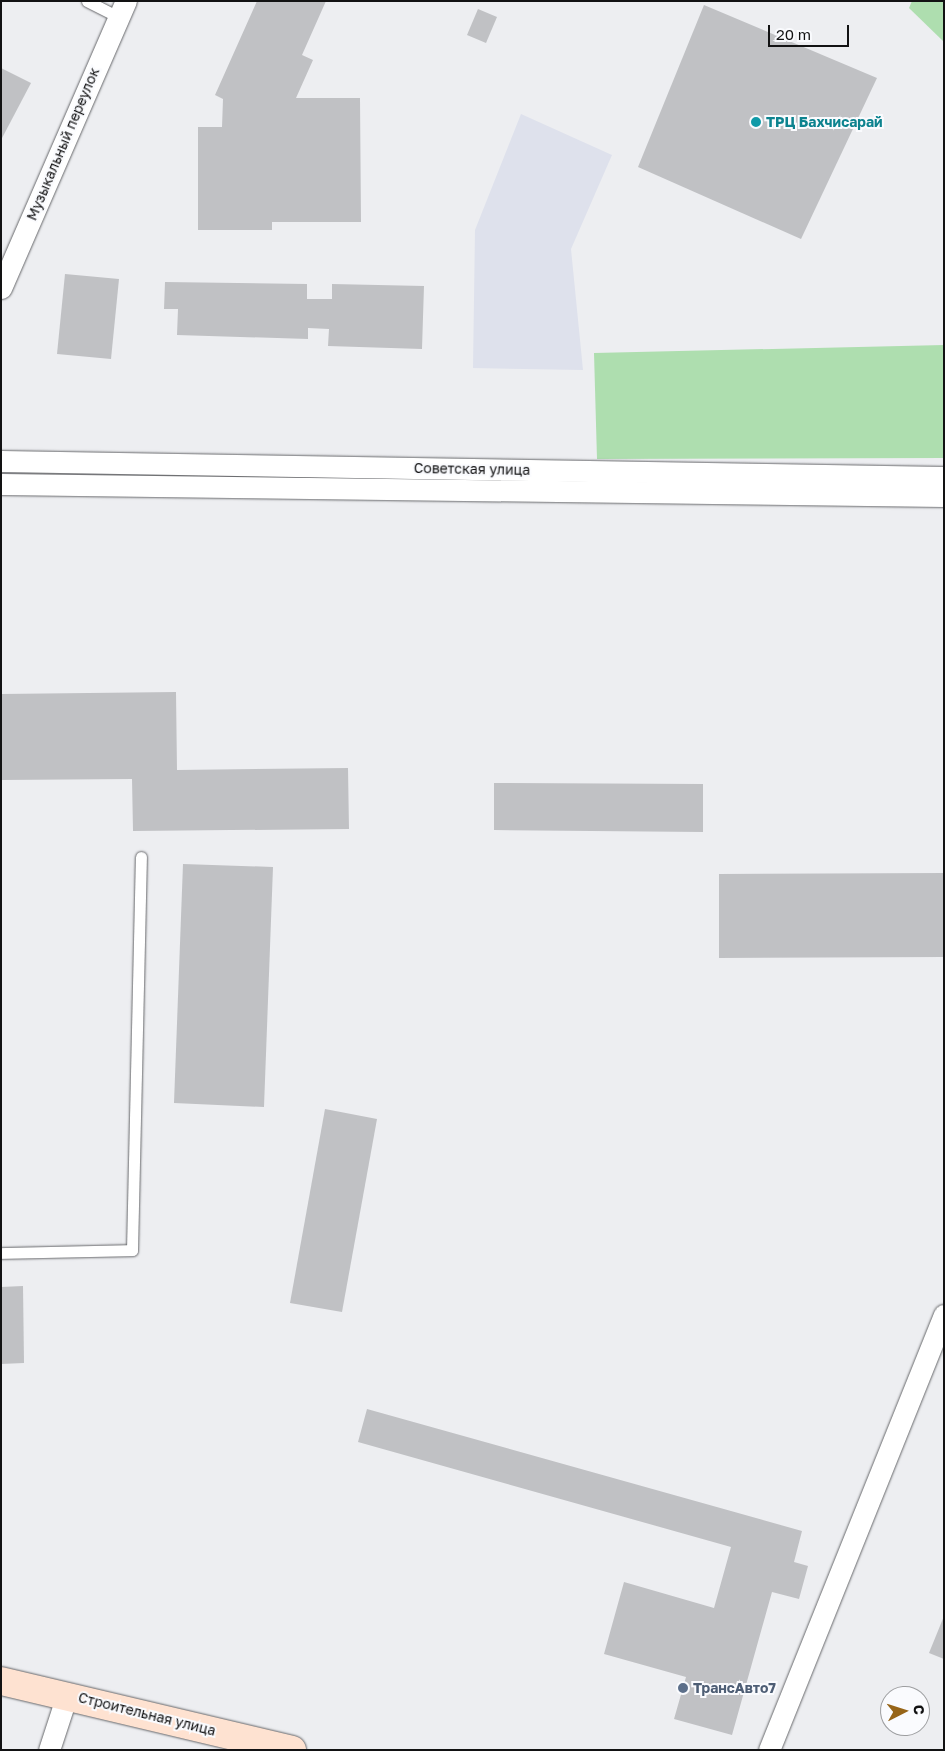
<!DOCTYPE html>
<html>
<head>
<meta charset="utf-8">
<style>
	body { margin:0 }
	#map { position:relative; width:945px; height:1751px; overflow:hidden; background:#edeef1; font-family:"Golos Text",sans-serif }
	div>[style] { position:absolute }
	.built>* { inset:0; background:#dee1ec }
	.green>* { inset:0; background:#aedeaf }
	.building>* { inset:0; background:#c0c1c4 }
	.roads { filter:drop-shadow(0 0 1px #67686b) drop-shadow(0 0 1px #67686b) }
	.lane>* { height:11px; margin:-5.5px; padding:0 5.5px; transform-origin:5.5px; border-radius:5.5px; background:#fff }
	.street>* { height:21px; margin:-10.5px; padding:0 10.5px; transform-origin:10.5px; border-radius:10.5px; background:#fff }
	.secondary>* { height:28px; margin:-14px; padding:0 14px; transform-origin:14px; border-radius:14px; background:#fee2d1 }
	.dots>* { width:14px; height:14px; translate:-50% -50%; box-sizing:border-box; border:2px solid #fafbfe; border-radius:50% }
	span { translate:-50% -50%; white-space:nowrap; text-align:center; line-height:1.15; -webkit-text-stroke:4px #fafbfe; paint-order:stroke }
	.culture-label { font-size:14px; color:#0d838f; font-weight:700 }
	.left { translate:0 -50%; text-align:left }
	.street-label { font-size:14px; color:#121213 }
	.service-label { font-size:14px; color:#4e5e75; font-weight:700 }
	.frame { position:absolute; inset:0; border:2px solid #121213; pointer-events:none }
	.north { position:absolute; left:880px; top:1686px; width:50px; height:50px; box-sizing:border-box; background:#fafbfe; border:1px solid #9d9ea0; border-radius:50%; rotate:85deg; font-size:14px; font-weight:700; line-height:20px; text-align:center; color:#121213 }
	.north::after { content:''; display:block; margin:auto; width:18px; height:22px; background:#976518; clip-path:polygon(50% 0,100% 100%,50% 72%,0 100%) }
	.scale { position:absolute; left:768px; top:25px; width:81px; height:22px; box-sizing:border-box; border:2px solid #121213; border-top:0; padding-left:6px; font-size:15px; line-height:18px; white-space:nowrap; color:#121213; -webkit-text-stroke:4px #fafbfe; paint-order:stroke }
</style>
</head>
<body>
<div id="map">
	<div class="built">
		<i style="clip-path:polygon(521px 114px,612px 155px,571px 249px,583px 370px,473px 368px,475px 230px)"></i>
	</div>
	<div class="green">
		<i style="clip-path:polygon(912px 1px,944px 1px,944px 42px,909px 8px)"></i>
		<i style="clip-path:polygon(944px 345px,944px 458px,597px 459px,594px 353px)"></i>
	</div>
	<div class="building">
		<i style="clip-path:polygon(257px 1px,326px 1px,302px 55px,313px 60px,296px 98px,360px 98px,361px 222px,272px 222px,272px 230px,198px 230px,198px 127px,222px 127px,223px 99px,215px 95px)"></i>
		<i style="clip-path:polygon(704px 5px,877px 78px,801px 239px,638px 167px)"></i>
		<i style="clip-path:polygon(478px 9px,497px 17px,486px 43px,467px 35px)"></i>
		<i style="clip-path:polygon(1px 68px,31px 83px,1px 140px)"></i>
		<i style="clip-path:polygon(65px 274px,119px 279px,111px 359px,57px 354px)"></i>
		<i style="clip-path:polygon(165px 282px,307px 284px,307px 299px,332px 299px,332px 284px,424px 286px,422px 349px,328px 346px,329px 329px,308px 328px,308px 339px,177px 335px,178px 309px,164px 309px)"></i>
		<i style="clip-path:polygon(176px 692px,177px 770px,348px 768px,349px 829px,133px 831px,132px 779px,1px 780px,1px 694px)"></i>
		<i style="clip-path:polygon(494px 783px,703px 784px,703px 832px,494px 830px)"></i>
		<i style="clip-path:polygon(183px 864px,273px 867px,264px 1107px,174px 1103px)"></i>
		<i style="clip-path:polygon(944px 873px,944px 957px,719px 958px,719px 874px)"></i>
		<i style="clip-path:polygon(325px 1109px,377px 1119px,342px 1312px,290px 1303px)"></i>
		<i style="clip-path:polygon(23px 1286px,24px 1363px,1px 1364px,1px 1287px)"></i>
		<i style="clip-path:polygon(367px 1409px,802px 1531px,794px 1562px,808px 1566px,799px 1599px,772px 1592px,732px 1735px,674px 1719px,686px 1677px,604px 1654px,624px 1582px,714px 1608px,731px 1547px,358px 1442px)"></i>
		<i style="clip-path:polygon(944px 1616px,944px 1659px,929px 1653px)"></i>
	</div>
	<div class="roads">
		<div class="lane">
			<i style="left:87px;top:1px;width:35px;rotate:27deg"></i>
			<i style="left:1px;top:1253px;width:131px;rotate:-1.3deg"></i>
			<i style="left:132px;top:1250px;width:393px;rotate:-88.7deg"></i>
		</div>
		<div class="street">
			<i style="left:1px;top:288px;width:313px;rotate:-66.5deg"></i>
			<i style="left:1px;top:461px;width:943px;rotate:0.97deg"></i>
			<i style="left:1px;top:484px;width:943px;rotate:0.73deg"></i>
			<i style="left:49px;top:1750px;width:58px;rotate:-71.9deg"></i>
			<i style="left:769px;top:1750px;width:469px;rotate:-68.1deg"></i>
		</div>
		<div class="secondary">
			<i style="left:1px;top:1681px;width:299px;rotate:13.3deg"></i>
		</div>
	</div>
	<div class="dots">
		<i style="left:756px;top:122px;background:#0f9aa8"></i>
		<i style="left:683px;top:1688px;background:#5c6f8a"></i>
	</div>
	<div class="culture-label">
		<span class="left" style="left:766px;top:122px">ТРЦ Бахчисарай</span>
	</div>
	<div class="street-label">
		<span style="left:63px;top:144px;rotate:-67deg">Музыкальный переулок</span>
		<span style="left:472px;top:469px;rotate:1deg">Советская улица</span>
		<span style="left:147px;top:1714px;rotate:14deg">Строительная улица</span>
	</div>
	<div class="service-label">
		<span class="left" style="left:693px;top:1688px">ТрансАвто7</span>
	</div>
	<div class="frame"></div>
	<div class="north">С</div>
	<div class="scale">20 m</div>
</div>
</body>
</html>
